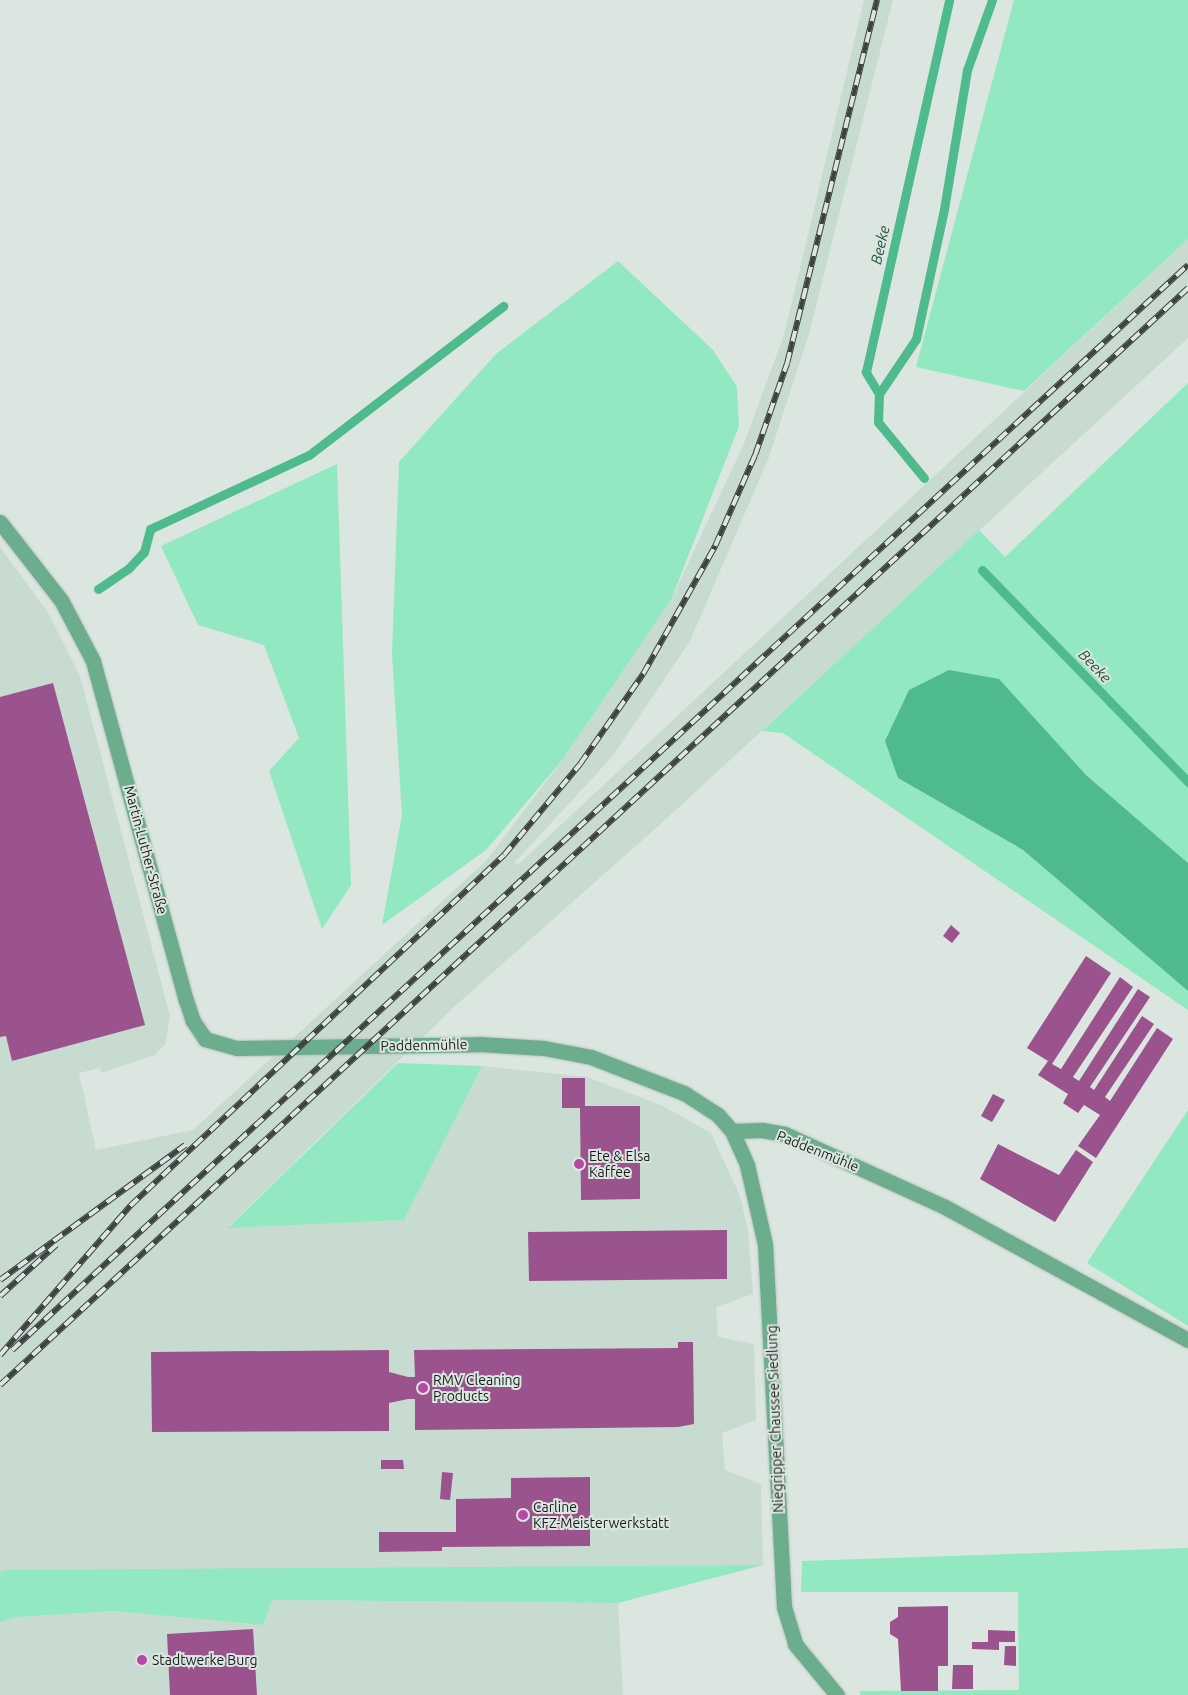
<!DOCTYPE html>
<html>
<head>
<meta charset="utf-8">
<style>
	body { margin:0 }
	#map { position:relative; width:1188px; height:1695px; overflow:hidden; background:#dae6df; font-family:Ubuntu,sans-serif }
	div>[style] { position:absolute }
	.built>* { inset:0; background:#c8dbd1 }
	.green>* { inset:0; background:#92e8c0 }
	.water>* { inset:0; background:#4fbb8d }
	.stream>* { height:9px; margin:-4.5px; padding:0 4.5px; transform-origin:4.5px; border-radius:4.5px; background:#4fbb8d }
	.building>* { inset:0; background:#9a538d }
	.roads { filter:drop-shadow(0 0 1px #b7c2bc) drop-shadow(0 0 1px #b7c2bc) }
	.street>* { height:15px; margin:-7.5px; padding:0 7.5px; transform-origin:7.5px; border-radius:7.5px; background:#6cad8e }
	.rail>* { height:5.5px; margin-top:-2.75px; transform-origin:0; background:repeating-linear-gradient(90deg,#dae6df 0 11px,#3d4340 0 22px); box-sizing:border-box; border-block:1px solid #3d4340 }
	.dots>* { width:14px; height:14px; translate:-50% -50%; box-sizing:border-box; border:2px solid #dae6df; border-radius:50% }
	span { translate:-50% -50%; white-space:nowrap; text-align:center; line-height:1.15; -webkit-text-stroke:4px #dae6df; paint-order:stroke }
	.street-label { font-size:14px; color:#191d1b }
	.poi-label { font-size:14px; color:#191d1b }
	.left { translate:0 -50%; text-align:left }
	.water-label { font-size:15px; color:#26533f; font-style:italic }
</style>
</head>
<body>
<div id="map">
	<div class="built">
		<i style="clip-path:polygon(864px 0,893px 0,809px 334px,769px 457px,690px 641px,612px 757px,514px 863px,519px 864px,1188px 239px,1188px 338px,665px 820px,454px 1007px,228px 1227px,404px 1220px,482px 1066px,587px 1077px,663px 1106px,711px 1133px,740px 1196px,748px 1230px,753px 1294px,716px 1307px,718px 1337px,754px 1344px,756px 1420px,722px 1433px,725px 1470px,761px 1484px,763px 1565px,0 1572px,0 547px,49px 614px,80px 676px,170px 1016px,166px 1043px,155px 1055px,101px 1073px,100px 1068px,79px 1073px,96px 1150px,193px 1130px,486px 861px,563px 759px,671px 600px,743px 446px,784px 335px)"></i>
		<i style="clip-path:polygon(272px 1600px,618px 1603px,623px 1695px,0 1695px,0 1622px,18px 1617px,113px 1611px,263px 1625px)"></i>
	</div>
	<div class="green">
		<i style="clip-path:polygon(1014px 0,1188px 0,1188px 239px,1024px 391px,916px 367px)"></i>
		<i style="clip-path:polygon(618px 261px,713px 350px,737px 387px,739px 426px,671px 600px,563px 759px,486px 850px,382px 925px,402px 815px,392px 654px,399px 462px,496px 354px)"></i>
		<i style="clip-path:polygon(1188px 383px,1188px 863px,1086px 775px,898px 778px,1023px 850px,1188px 991px,1188px 1010px,783px 733px,762px 731px,979px 530px,1005px 557px)"></i>
		<i style="clip-path:polygon(337px 464px,351px 885px,322px 929px,269px 771px,299px 738px,264px 645px,198px 625px,161px 546px)"></i>
		<i style="clip-path:polygon(398px 1063px,482px 1066px,404px 1220px,228px 1228px)"></i>
		<i style="clip-path:polygon(1188px 1110px,1188px 1326px,1087px 1263px)"></i>
		<i style="clip-path:polygon(1188px 1548px,1188px 1695px,860px 1695px,860px 1691px,1019px 1690px,1018px 1592px,801px 1592px,802px 1561px)"></i>
		<i style="clip-path:polygon(763px 1565px,618px 1603px,272px 1600px,263px 1625px,113px 1611px,18px 1617px,0 1622px,0 1572px,5px 1570px)"></i>
	</div>
	<div class="water">
		<i style="clip-path:polygon(949px 670px,999px 679px,1086px 775px,1188px 863px,1188px 991px,1023px 850px,898px 778px,885px 741px,909px 690px)"></i>
	</div>
	<div class="stream">
		<i style="left:879px;top:394px;width:66px;rotate:-56.1deg"></i>
		<i style="left:916px;top:339px;width:133px;rotate:-77.8deg"></i>
		<i style="left:944px;top:209px;width:141px;rotate:-80.6deg"></i>
		<i style="left:967px;top:70px;width:74px;rotate:-70.3deg"></i>
		<i style="left:924px;top:478px;width:72px;rotate:-129.4deg"></i>
		<i style="left:878px;top:422px;width:28px;rotate:-88deg"></i>
		<i style="left:879px;top:394px;width:26px;rotate:-121deg"></i>
		<i style="left:866px;top:372px;width:381px;rotate:-77.4deg"></i>
		<i style="left:982px;top:570px;width:296px;rotate:45.8deg"></i>
		<i style="left:98px;top:589px;width:36px;rotate:-34deg"></i>
		<i style="left:128px;top:569px;width:23px;rotate:-47deg"></i>
		<i style="left:144px;top:552px;width:24px;rotate:-75deg"></i>
		<i style="left:150px;top:529px;width:175px;rotate:-25deg"></i>
		<i style="left:309px;top:455px;width:245px;rotate:-37.5deg"></i>
	</div>
	<div class="building">
		<i style="clip-path:polygon(53px 683px,145px 1025px,12px 1061px,6px 1036px,0 1037px,0 697px)"></i>
		<i style="clip-path:polygon(951px 925px,960px 933px,952px 943px,943px 936px)"></i>
		<i style="clip-path:polygon(1086px 956px,1111px 973px,1052px 1064px,1061px 1069px,1120px 977px,1133px 987px,1073px 1077px,1079px 1081px,1138px 989px,1150px 997px,1090px 1087px,1094px 1090px,1142px 1016px,1154px 1024px,1105px 1097px,1110px 1101px,1157px 1028px,1173px 1039px,1096px 1158px,1078px 1146px,1100px 1115px,1084px 1105px,1078px 1113px,1063px 1103px,1068px 1094px,1038px 1075px,1048px 1061px,1027px 1048px)"></i>
		<i style="clip-path:polygon(562px 1078px,585px 1078px,585px 1106px,640px 1106px,640px 1199px,581px 1200px,580px 1108px,562px 1108px)"></i>
		<i style="clip-path:polygon(993px 1094px,1005px 1100px,992px 1122px,981px 1116px)"></i>
		<i style="clip-path:polygon(998px 1144px,1059px 1175px,1076px 1150px,1093px 1162px,1055px 1222px,980px 1179px)"></i>
		<i style="clip-path:polygon(727px 1230px,727px 1279px,529px 1281px,528px 1232px)"></i>
		<i style="clip-path:polygon(678px 1342px,693px 1342px,694px 1424px,678px 1427px,415px 1430px,415px 1399px,408px 1399px,389px 1403px,389px 1431px,152px 1432px,151px 1352px,389px 1350px,389px 1372px,408px 1377px,415px 1377px,414px 1350px,678px 1348px)"></i>
		<i style="clip-path:polygon(381px 1460px,403px 1460px,404px 1469px,381px 1469px)"></i>
		<i style="clip-path:polygon(442px 1472px,453px 1473px,450px 1500px,440px 1499px)"></i>
		<i style="clip-path:polygon(590px 1477px,590px 1546px,442px 1547px,442px 1551px,379px 1552px,379px 1532px,456px 1532px,456px 1499px,511px 1498px,511px 1478px)"></i>
		<i style="clip-path:polygon(948px 1606px,948px 1666px,938px 1666px,938px 1691px,901px 1691px,898px 1639px,890px 1634px,890px 1622px,898px 1617px,898px 1607px)"></i>
		<i style="clip-path:polygon(253px 1629px,257px 1695px,170px 1695px,167px 1634px)"></i>
		<i style="clip-path:polygon(988px 1630px,1015px 1631px,1015px 1642px,999px 1642px,999px 1650px,972px 1649px,972px 1642px,988px 1642px)"></i>
		<i style="clip-path:polygon(1005px 1646px,1016px 1646px,1016px 1666px,1004px 1665px)"></i>
		<i style="clip-path:polygon(953px 1665px,973px 1665px,973px 1689px,952px 1689px)"></i>
	</div>
	<div class="roads">
		<div class="street">
			<i style="left:0;top:522px;width:99px;rotate:52deg"></i>
			<i style="left:61px;top:600px;width:69px;rotate:62.3deg"></i>
			<i style="left:93px;top:661px;width:352px;rotate:74.7deg"></i>
			<i style="left:186px;top:1000px;width:22px;rotate:72deg"></i>
			<i style="left:193px;top:1021px;width:22px;rotate:56deg"></i>
			<i style="left:205px;top:1039px;width:33px;rotate:16deg"></i>
			<i style="left:237px;top:1048px;width:242px;rotate:-0.9deg"></i>
			<i style="left:479px;top:1044px;width:65px;rotate:3.5deg"></i>
			<i style="left:544px;top:1048px;width:48px;rotate:10.8deg"></i>
			<i style="left:591px;top:1057px;width:100px;rotate:21.2deg"></i>
			<i style="left:684px;top:1093px;width:40px;rotate:32.9deg"></i>
			<i style="left:718px;top:1115px;width:21px;rotate:49deg"></i>
			<i style="left:732px;top:1131px;width:30px;rotate:-2deg"></i>
			<i style="left:762px;top:1130px;width:23px;rotate:10deg"></i>
			<i style="left:785px;top:1134px;width:176px;rotate:24.5deg"></i>
			<i style="left:945px;top:1207px;width:277px;rotate:28.7deg"></i>
			<i style="left:732px;top:1131px;width:37px;rotate:66deg"></i>
			<i style="left:747px;top:1165px;width:81px;rotate:77.2deg"></i>
			<i style="left:765px;top:1244px;width:363px;rotate:87deg"></i>
			<i style="left:784px;top:1607px;width:39px;rotate:73deg"></i>
			<i style="left:795px;top:1644px;width:66px;rotate:50.5deg"></i>
		</div>
	</div>
	<div class="rail">
		<i style="left:0;top:1280px;width:229px;rotate:-36.1deg"></i>
		<i style="left:0;top:1296px;width:76px;rotate:-42.3deg"></i>
		<i style="left:12px;top:1350px;width:1600px;rotate:-42.7deg"></i>
		<i style="left:0;top:1355px;width:198px;rotate:-48.9deg"></i>
		<i style="left:130px;top:1206px;width:513px;rotate:-43.18deg"></i>
		<i style="left:504px;top:855px;width:119px;rotate:-50.1deg"></i>
		<i style="left:580px;top:764px;width:110px;rotate:-55deg"></i>
		<i style="left:643px;top:674px;width:147px;rotate:-60.6deg"></i>
		<i style="left:715px;top:546px;width:99px;rotate:-66.3deg"></i>
		<i style="left:755px;top:455px;width:97px;rotate:-70.8deg"></i>
		<i style="left:787px;top:363px;width:374px;rotate:-76.1deg"></i>
		<i style="left:0;top:1385px;width:1617px;rotate:-42.72deg"></i>
	</div>
	<div class="dots">
		<i style="left:579px;top:1164px;background:#b748a5"></i>
		<i style="left:423px;top:1388px;background:#b748a5"></i>
		<i style="left:523px;top:1515px;background:#b748a5"></i>
		<i style="left:142px;top:1660px;background:#b748a5"></i>
	</div>
	<div class="street-label">
		<span style="left:146px;top:850px;rotate:75deg">Martin-Luther-Straße</span>
		<span style="left:424px;top:1045px;rotate:-1deg">Paddenmühle</span>
		<span style="left:818px;top:1151px;rotate:22deg">Paddenmühle</span>
		<span style="left:775px;top:1419px;rotate:-92deg">Niegripper Chaussee Siedlung</span>
	</div>
	<div class="poi-label">
		<span class="left" style="left:589px;top:1164px">Ete &amp; Elsa<br>Kaffee</span>
		<span class="left" style="left:433px;top:1388px">RMV Cleaning<br>Products</span>
		<span class="left" style="left:533px;top:1515px">Carline<br>KFZ-Meisterwerkstatt</span>
		<span class="left" style="left:152px;top:1660px">Stadtwerke Burg</span>
	</div>
	<div class="water-label">
		<span style="left:880px;top:245px;rotate:-77deg">Beeke</span>
		<span style="left:1095px;top:666px;rotate:46deg">Beeke</span>
	</div>
</div>
</body>
</html>
